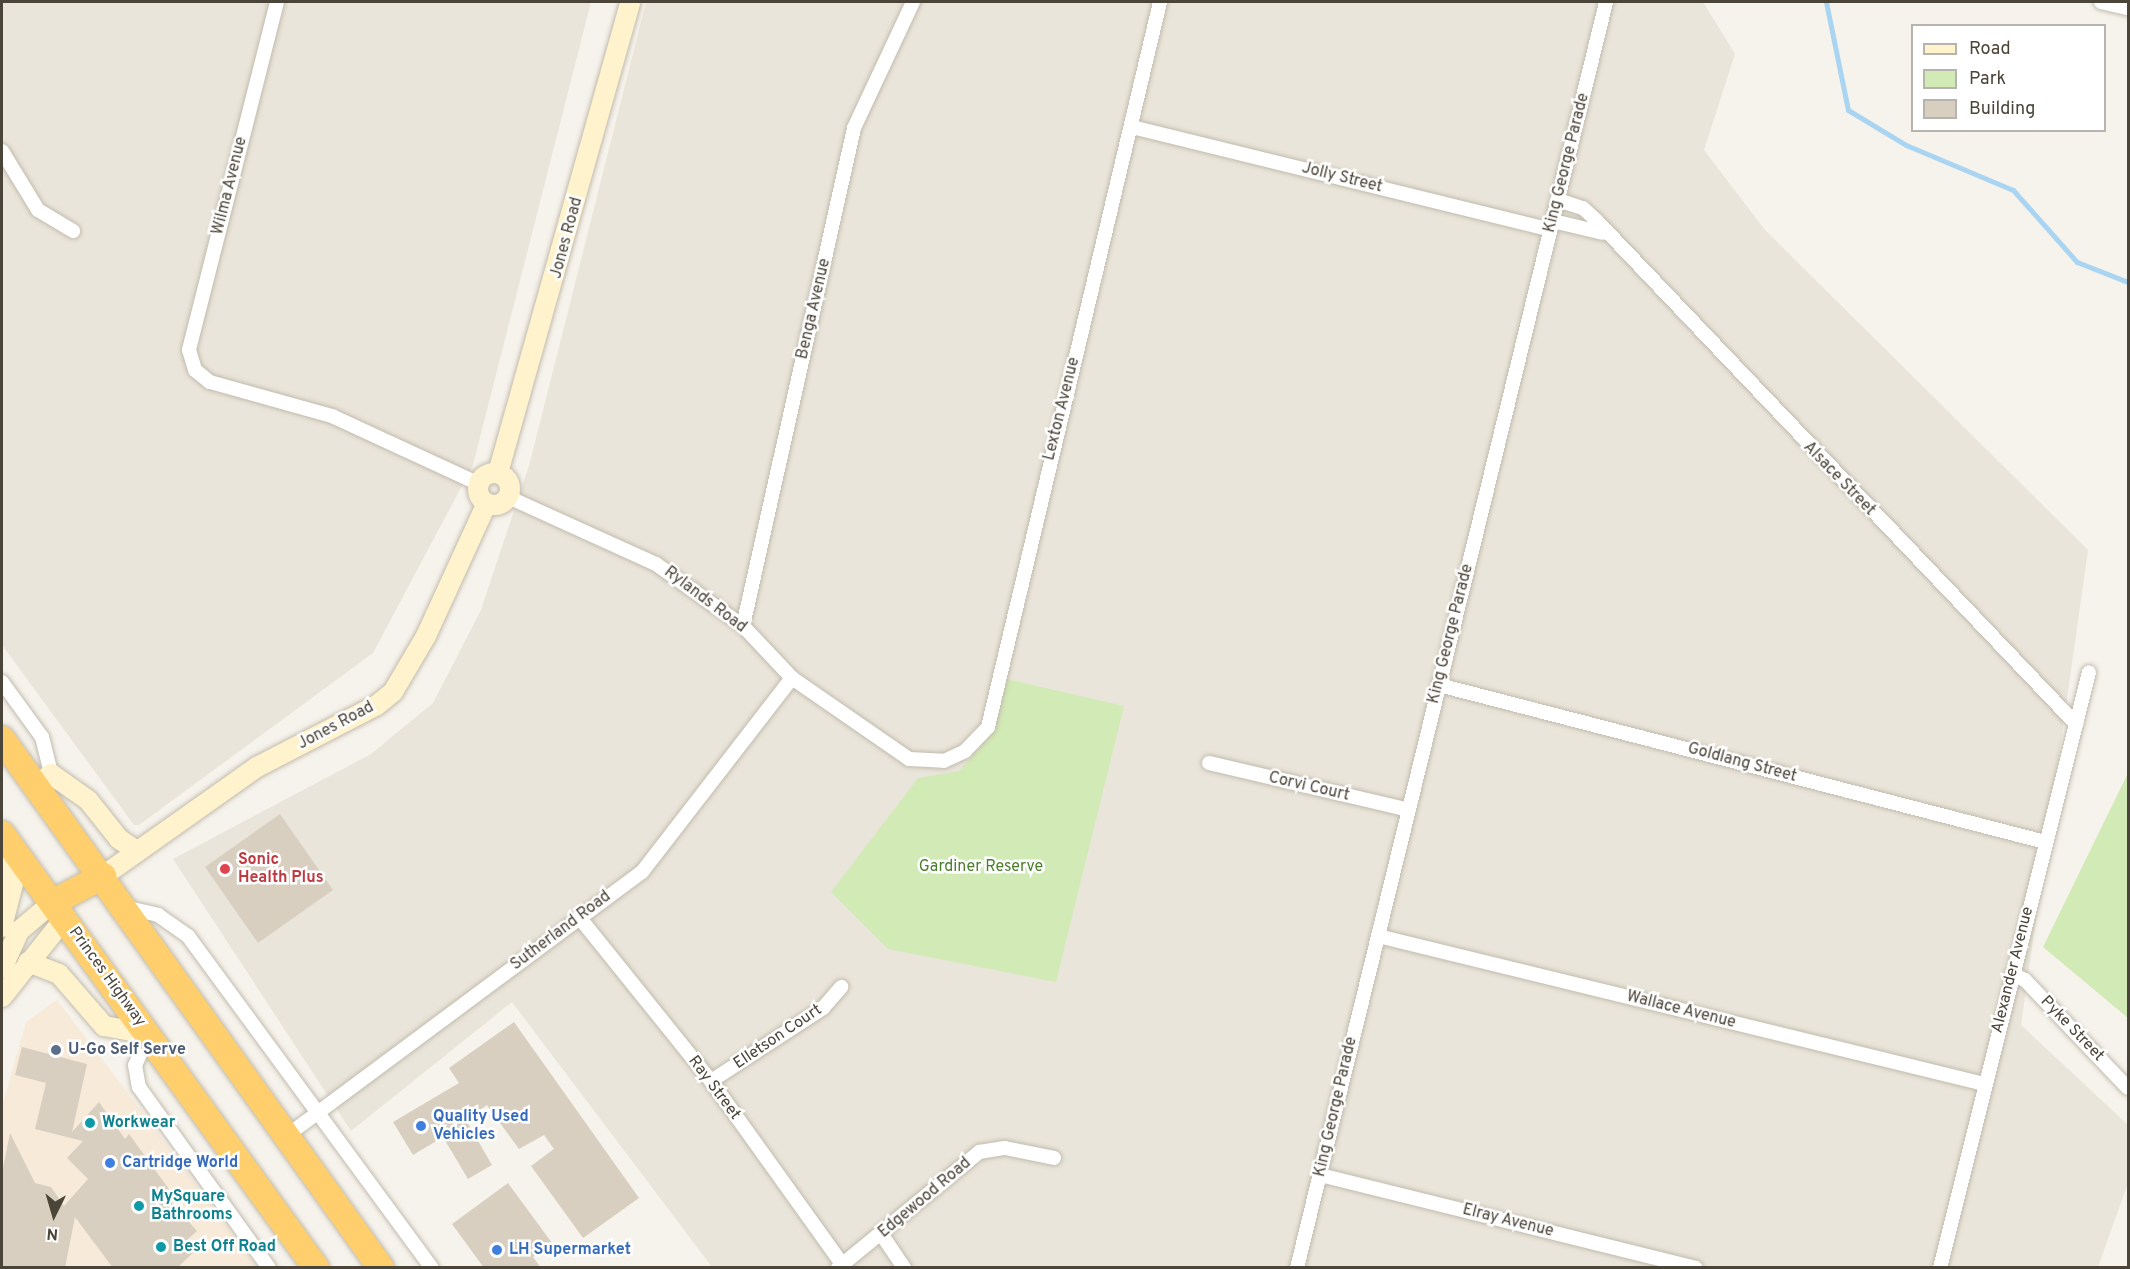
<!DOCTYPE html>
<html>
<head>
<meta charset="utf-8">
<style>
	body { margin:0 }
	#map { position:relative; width:2130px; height:1269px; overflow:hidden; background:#f6f3ec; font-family:Overpass,sans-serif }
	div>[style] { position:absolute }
	.residential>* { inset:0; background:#eae5da }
	.commercial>* { inset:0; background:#f7ead8 }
	.green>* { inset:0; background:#d2eab5 }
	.stream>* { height:5px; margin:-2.5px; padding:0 2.5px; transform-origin:2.5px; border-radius:2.5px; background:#a9d4f2 }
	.building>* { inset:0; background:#d8cfc1 }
	.roads { filter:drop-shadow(0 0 2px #c2bbae) drop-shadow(0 0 2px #c2bbae) }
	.street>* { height:14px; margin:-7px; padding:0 7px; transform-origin:7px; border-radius:7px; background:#fff }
	.secondary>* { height:20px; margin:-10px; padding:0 10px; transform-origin:10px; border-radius:10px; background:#fff3cd }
	.secondary>.ring { margin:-10px; padding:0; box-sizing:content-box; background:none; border:20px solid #fff3cd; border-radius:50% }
	.highway>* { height:26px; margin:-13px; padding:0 13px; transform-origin:13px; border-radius:13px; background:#ffcf6e }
	.dots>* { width:16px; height:16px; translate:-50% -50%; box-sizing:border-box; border:3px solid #fff; border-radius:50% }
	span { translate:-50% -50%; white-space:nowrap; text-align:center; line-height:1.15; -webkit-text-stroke:5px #fff; paint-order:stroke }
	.street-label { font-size:16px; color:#4b4439 }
	.health-label { font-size:16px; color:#be3a42; font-weight:700 }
	.left { translate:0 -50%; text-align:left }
	.park-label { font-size:16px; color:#4a7f2a }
	.service-label { font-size:16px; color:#4e5e75; font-weight:700 }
	.shop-label { font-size:16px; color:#366cbe; font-weight:700 }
	.culture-label { font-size:16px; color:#0d838f; font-weight:700 }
	.frame { position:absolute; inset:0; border:3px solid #4b4439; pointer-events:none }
	.legend { position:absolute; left:1911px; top:24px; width:195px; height:108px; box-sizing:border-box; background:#fff; border:2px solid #b7b4b0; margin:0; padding:8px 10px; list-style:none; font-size:18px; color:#4b4439 }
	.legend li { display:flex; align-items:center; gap:12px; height:30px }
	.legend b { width:30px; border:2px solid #b7b4b0 }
	.north { position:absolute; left:24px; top:1185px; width:60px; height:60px; -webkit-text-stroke:4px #fff; paint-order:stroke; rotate:185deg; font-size:16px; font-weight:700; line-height:24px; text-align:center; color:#4b4439 }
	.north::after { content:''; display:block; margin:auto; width:21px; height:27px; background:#4b4439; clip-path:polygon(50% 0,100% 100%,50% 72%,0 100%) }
</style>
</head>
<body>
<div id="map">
	<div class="residential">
		<i style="clip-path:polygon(2px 2px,591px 2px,473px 465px,373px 653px,139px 825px,134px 825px,2px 645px)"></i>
		<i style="clip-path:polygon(646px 2px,1703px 2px,1735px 54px,1704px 150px,1765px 230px,2088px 550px,2021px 1025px,2128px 1125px,2128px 1183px,2098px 1267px,712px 1267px,512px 1002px,351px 1131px,173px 859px,371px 754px,433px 703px,481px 610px,529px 466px)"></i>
	</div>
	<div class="commercial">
		<i style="clip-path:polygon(57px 1000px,146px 1117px,257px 1267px,2px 1267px,2px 1107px,26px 1022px)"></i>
	</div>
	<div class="green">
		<i style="clip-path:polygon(1006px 679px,1124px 706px,1056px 982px,888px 949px,831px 892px,918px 778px,959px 771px,990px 736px)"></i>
		<i style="clip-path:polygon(2128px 773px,2128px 1018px,2043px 947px)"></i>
	</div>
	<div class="stream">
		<i style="left:1826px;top:2px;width:110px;rotate:78.5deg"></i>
		<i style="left:1848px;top:110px;width:68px;rotate:31.1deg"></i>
		<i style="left:1906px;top:145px;width:116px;rotate:22.8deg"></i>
		<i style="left:2013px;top:190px;width:96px;rotate:48.4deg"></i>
		<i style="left:2077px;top:262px;width:55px;rotate:21.4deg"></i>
	</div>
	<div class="building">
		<i style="clip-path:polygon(280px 814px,333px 890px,258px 943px,205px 867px)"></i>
		<i style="clip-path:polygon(514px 1022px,639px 1198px,583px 1238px,531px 1166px,554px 1149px,544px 1135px,519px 1149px,487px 1105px,466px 1120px,492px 1165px,468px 1179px,443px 1137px,413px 1155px,393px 1122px,459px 1083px,449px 1068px)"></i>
		<i style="clip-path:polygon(22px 1047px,87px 1064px,72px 1132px,99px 1102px,125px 1139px,129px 1134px,174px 1196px,169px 1200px,197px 1231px,188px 1239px,197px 1249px,177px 1268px,113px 1268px,75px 1217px,65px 1268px,2px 1268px,2px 1173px,10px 1133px,35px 1183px,51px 1187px,64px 1206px,88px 1179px,67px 1158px,83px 1141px,35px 1129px,46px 1083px,15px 1075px)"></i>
		<i style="clip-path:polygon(508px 1183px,552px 1243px,533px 1257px,541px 1268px,484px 1268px,452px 1224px)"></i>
	</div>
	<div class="roads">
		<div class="street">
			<i style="left:277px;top:2px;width:359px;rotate:104.2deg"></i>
			<i style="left:189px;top:350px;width:21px;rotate:73deg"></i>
			<i style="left:195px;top:370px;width:19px;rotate:39deg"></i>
			<i style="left:210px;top:382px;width:127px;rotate:15.6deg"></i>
			<i style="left:332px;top:416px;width:162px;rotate:24.8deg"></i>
			<i style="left:2101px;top:2px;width:28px;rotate:13deg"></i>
			<i style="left:1132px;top:127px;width:431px;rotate:13.8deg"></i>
			<i style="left:2px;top:151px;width:69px;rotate:58.6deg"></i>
			<i style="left:38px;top:210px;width:41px;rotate:31deg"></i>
			<i style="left:1558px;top:200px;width:26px;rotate:18deg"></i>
			<i style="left:1583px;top:208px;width:19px;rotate:43deg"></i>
			<i style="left:1597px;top:221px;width:695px;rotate:46.4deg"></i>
			<i style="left:1553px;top:221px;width:51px;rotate:13.5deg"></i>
			<i style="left:508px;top:497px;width:162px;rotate:24.4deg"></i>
			<i style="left:656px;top:564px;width:107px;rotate:35.5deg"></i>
			<i style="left:743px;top:626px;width:71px;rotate:46.7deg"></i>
			<i style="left:792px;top:678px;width:142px;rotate:34.7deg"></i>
			<i style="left:909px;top:759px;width:35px;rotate:3deg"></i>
			<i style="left:944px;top:761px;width:23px;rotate:-25deg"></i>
			<i style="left:965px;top:751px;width:33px;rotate:-46deg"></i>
			<i style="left:988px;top:727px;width:745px;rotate:-76.65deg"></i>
			<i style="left:743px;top:626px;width:510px;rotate:-77.43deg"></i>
			<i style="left:854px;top:128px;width:139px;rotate:-64.9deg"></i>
			<i style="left:2px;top:682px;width:68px;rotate:54deg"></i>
			<i style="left:42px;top:737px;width:38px;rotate:76deg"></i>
			<i style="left:1439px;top:685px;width:626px;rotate:14.52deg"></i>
			<i style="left:1209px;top:763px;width:205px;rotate:13.2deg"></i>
			<i style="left:124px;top:907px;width:35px;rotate:13deg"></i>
			<i style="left:158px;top:915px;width:37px;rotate:35deg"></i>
			<i style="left:188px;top:936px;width:412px;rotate:53.7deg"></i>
			<i style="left:579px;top:917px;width:211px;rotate:51.2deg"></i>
			<i style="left:711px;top:1081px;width:225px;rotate:54.4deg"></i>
			<i style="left:1378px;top:936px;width:624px;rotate:13.72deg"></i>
			<i style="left:2012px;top:974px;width:14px;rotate:25deg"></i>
			<i style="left:2025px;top:980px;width:149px;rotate:46.4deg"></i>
			<i style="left:149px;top:1034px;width:34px;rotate:114deg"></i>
			<i style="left:135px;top:1065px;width:22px;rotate:80deg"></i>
			<i style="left:139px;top:1087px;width:223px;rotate:54.3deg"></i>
			<i style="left:711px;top:1081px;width:134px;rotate:-33.1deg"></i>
			<i style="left:823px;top:1008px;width:28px;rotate:-49deg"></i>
			<i style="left:285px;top:1137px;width:445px;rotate:-36.6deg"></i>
			<i style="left:642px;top:872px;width:245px;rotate:-52.3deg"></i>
			<i style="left:1320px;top:1175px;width:387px;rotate:13.9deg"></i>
			<i style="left:882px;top:1235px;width:40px;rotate:56deg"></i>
			<i style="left:838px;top:1268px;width:183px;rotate:-39.4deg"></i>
			<i style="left:979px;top:1152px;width:26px;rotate:-9deg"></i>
			<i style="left:1005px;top:1148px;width:50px;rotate:11.5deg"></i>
			<i style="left:1297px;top:1268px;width:1303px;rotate:-76.28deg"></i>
			<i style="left:1940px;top:1268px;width:614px;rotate:-75.96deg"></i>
		</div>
		<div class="secondary">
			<i class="ring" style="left:478px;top:473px;width:12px;height:12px"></i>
			<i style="left:498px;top:473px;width:489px;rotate:-74.3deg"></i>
			<i style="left:37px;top:785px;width:18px;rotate:-38deg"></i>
			<i style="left:51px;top:774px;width:45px;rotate:35.1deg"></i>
			<i style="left:88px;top:800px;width:50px;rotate:51.5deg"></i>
			<i style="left:119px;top:839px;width:22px;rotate:34deg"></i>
			<i style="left:103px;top:876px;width:189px;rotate:-35.3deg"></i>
			<i style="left:257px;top:767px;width:135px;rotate:-27.3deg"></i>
			<i style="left:377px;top:705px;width:21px;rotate:-39deg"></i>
			<i style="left:393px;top:692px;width:65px;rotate:-59.5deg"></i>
			<i style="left:426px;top:636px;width:146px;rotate:-65.4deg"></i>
			<i style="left:2px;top:927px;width:44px;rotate:-75.7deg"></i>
			<i style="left:13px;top:884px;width:37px;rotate:-93deg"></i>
			<i style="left:28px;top:962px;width:33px;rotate:21deg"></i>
			<i style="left:59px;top:974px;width:69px;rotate:49.1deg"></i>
			<i style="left:104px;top:1026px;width:46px;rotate:10.1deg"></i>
			<i style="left:2px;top:969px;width:42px;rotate:-65.9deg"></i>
			<i style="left:19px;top:931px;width:43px;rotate:-40.3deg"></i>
			<i style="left:2px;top:997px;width:100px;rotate:-51.5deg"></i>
		</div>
		<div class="highway">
			<i style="left:2px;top:739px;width:651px;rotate:54.38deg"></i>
			<i style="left:2px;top:834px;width:536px;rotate:54.11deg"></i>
			<i style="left:52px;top:903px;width:58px;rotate:-27.9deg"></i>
		</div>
	</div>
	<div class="dots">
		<i style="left:225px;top:869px;background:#e0444e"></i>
		<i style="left:56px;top:1050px;background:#5c6f8a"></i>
		<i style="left:90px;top:1123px;background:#0f9aa8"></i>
		<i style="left:421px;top:1126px;background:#3f7fe0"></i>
		<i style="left:110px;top:1163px;background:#3f7fe0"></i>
		<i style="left:139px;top:1206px;background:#0f9aa8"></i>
		<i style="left:161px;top:1247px;background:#0f9aa8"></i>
		<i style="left:497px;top:1250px;background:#3f7fe0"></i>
	</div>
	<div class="street-label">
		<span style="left:1567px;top:163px;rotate:-76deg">King George Parade</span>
		<span style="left:1342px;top:178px;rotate:14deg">Jolly Street</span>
		<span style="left:230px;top:186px;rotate:-76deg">Wilma Avenue</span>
		<span style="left:567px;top:238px;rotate:-75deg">Jones Road</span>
		<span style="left:814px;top:309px;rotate:-77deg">Benga Avenue</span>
		<span style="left:1062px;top:409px;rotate:-76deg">Lexton Avenue</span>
		<span style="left:1839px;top:479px;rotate:46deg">Alsace Street</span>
		<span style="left:705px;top:600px;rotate:37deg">Rylands Road</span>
		<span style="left:1451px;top:634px;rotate:-76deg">King George Parade</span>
		<span style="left:336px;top:726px;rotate:-28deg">Jones Road</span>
		<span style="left:1742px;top:763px;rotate:15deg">Goldlang Street</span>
		<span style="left:1309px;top:787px;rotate:13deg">Corvi Court</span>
		<span style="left:561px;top:931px;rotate:-37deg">Sutherland Road</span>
		<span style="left:2013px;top:970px;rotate:-76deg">Alexander Avenue</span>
		<span style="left:107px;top:977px;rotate:54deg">Princes Highway</span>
		<span style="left:1681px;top:1010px;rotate:14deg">Wallace Avenue</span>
		<span style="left:2072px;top:1029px;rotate:46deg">Pyke Street</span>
		<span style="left:778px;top:1037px;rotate:-34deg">Elletson Court</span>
		<span style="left:714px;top:1088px;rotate:53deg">Ray Street</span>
		<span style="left:1336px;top:1107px;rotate:-77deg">King George Parade</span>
		<span style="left:925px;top:1198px;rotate:-40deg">Edgewood Road</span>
		<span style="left:1508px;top:1221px;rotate:14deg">Elray Avenue</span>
	</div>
	<div class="health-label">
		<span class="left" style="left:238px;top:869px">Sonic<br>Health Plus</span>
	</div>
	<div class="park-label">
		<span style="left:981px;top:867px">Gardiner Reserve</span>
	</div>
	<div class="service-label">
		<span class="left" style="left:68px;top:1050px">U-Go Self Serve</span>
	</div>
	<div class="shop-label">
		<span class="left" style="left:433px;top:1126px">Quality Used<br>Vehicles</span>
		<span class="left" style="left:122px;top:1163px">Cartridge World</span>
		<span class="left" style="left:509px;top:1250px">LH Supermarket</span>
	</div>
	<div class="culture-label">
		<span class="left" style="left:102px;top:1123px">Workwear</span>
		<span class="left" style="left:151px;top:1206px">MySquare<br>Bathrooms</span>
		<span class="left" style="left:173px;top:1247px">Best Off Road</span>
	</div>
	<div class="frame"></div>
	<ul class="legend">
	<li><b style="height:8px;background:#fff3cd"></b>Road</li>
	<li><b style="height:16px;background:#d2eab5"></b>Park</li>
	<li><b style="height:16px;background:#d8cfc1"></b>Building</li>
	</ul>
	<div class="north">N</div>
</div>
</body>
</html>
